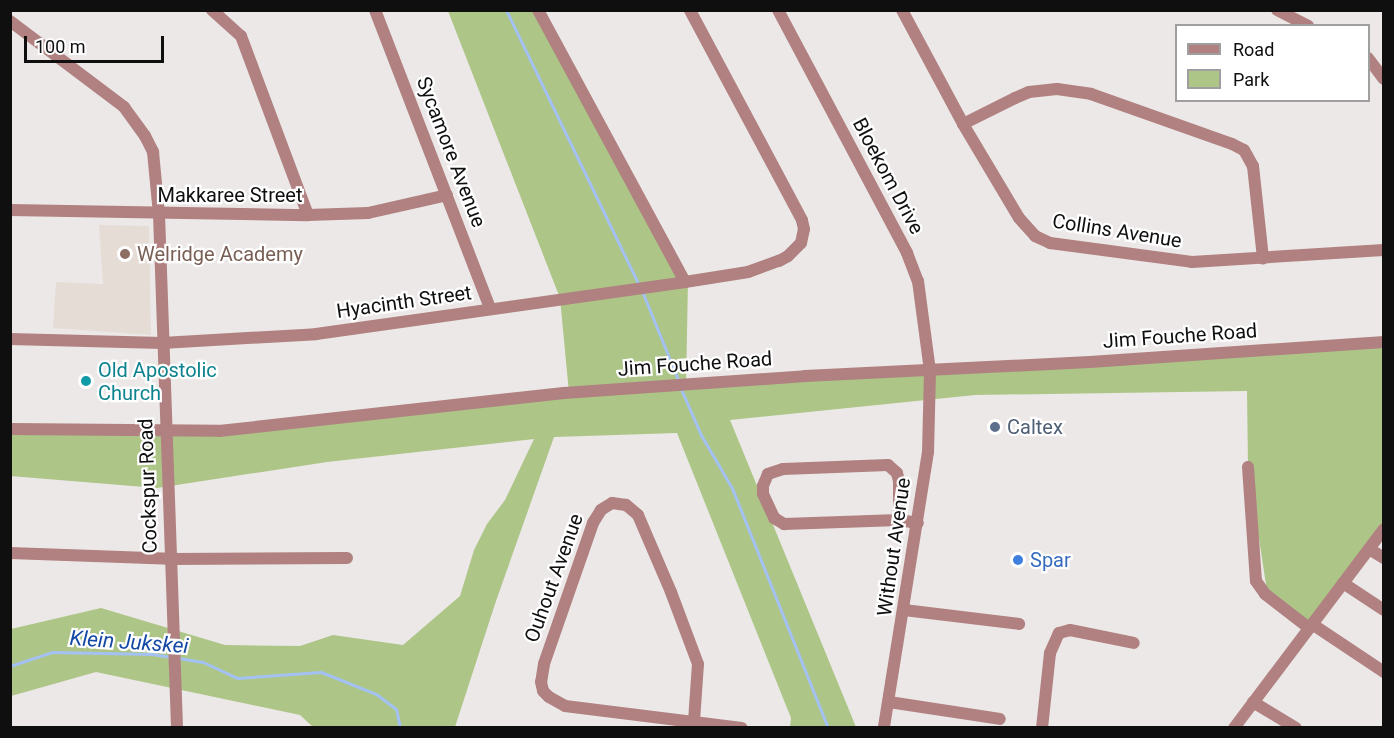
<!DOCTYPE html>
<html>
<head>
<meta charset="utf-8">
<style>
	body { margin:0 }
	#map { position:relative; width:1394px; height:738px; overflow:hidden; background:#ece8e7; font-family:Roboto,sans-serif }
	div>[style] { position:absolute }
	.built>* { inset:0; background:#e6dcd6 }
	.green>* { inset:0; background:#adc587 }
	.stream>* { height:3px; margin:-1.5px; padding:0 1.5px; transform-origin:1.5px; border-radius:1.5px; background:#a4c1f3 }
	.minor>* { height:12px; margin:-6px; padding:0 6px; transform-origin:6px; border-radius:6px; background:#b08180 }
	.dots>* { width:16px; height:16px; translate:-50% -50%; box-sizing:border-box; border:3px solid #fff; border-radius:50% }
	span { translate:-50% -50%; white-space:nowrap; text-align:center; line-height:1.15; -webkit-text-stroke:4.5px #fff; paint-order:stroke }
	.street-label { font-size:20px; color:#100f0f }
	.education-label { font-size:20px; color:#785e54 }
	.left { translate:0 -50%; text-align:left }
	.culture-label { font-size:20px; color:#0d838f }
	.service-label { font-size:20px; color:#4e5e75 }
	.shop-label { font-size:20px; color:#366cbe }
	.water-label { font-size:21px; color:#1448a5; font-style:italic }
	.frame { position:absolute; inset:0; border:12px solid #100f0f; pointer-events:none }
	.legend { position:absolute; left:1175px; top:24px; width:195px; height:78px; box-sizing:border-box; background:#fff; border:2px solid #9f9f9f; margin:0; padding:8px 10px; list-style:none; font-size:18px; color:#100f0f }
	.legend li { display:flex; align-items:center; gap:12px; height:30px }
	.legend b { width:30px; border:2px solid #9f9f9f }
	.scale { position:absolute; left:24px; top:36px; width:140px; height:27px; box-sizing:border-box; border:3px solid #100f0f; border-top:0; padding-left:8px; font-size:18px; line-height:21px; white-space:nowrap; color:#100f0f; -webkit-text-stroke:4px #fff; paint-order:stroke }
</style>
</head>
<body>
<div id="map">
	<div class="built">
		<i style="clip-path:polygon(99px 225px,149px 226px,151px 335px,53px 328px,56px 282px,103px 284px)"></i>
	</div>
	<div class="green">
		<i style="clip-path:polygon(448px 11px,543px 11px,688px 281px,686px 385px,1383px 342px,1383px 535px,1311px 630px,1267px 591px,1248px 467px,1247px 391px,975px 395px,730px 420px,856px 727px,790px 727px,791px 718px,677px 433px,554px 437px,496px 601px,455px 727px,313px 727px,300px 715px,96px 672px,11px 696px,11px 629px,101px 608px,225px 645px,300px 646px,333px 635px,403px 645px,460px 596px,474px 550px,487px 524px,505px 500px,534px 439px,327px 462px,157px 488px,10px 476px,11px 430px,167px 432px,569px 393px,560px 298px)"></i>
	</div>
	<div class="stream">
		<i style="left:506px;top:10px;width:305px;rotate:64.2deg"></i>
		<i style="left:642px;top:291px;width:98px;rotate:67.9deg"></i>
		<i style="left:681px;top:389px;width:50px;rotate:66.5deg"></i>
		<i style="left:701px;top:435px;width:61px;rotate:59.7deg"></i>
		<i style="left:732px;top:488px;width:258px;rotate:68.2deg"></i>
		<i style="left:178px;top:658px;width:25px;rotate:9deg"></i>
		<i style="left:203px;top:662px;width:38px;rotate:25deg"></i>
		<i style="left:237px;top:678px;width:84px;rotate:-4.1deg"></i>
		<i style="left:321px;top:672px;width:59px;rotate:21.8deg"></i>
		<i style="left:376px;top:694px;width:25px;rotate:37deg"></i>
		<i style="left:396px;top:709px;width:19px;rotate:78deg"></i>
		<i style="left:10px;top:666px;width:44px;rotate:-18.4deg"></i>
		<i style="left:52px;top:652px;width:100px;rotate:1.1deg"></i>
		<i style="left:152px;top:654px;width:19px;rotate:9deg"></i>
	</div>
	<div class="minor">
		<i style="left:212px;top:10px;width:39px;rotate:42deg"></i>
		<i style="left:241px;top:36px;width:191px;rotate:69.5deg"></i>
		<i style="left:375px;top:10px;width:319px;rotate:68.9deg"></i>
		<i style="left:538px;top:10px;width:309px;rotate:61.6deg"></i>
		<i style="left:778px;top:10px;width:275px;rotate:62deg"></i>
		<i style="left:907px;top:253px;width:30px;rotate:69deg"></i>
		<i style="left:918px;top:281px;width:91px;rotate:82.4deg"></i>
		<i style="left:930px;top:371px;width:81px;rotate:91.4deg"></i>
		<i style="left:928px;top:452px;width:279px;rotate:99.1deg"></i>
		<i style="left:902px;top:10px;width:129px;rotate:61.8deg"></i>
		<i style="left:963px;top:124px;width:109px;rotate:59.2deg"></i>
		<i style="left:1019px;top:218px;width:24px;rotate:48deg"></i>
		<i style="left:1035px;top:236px;width:17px;rotate:25deg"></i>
		<i style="left:1050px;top:243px;width:143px;rotate:7.6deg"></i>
		<i style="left:1192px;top:262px;width:192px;rotate:-3.6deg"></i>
		<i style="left:1277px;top:10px;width:35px;rotate:27deg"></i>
		<i style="left:10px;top:21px;width:143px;rotate:37deg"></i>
		<i style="left:124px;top:107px;width:36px;rotate:54deg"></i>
		<i style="left:145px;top:136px;width:18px;rotate:63deg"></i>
		<i style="left:153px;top:152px;width:62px;rotate:84.5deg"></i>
		<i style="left:159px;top:214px;width:514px;rotate:87.99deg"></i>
		<i style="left:1368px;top:58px;width:26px;rotate:53deg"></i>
		<i style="left:963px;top:124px;width:58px;rotate:-26.6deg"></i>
		<i style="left:1015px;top:98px;width:15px;rotate:-23deg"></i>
		<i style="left:1029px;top:92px;width:28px;rotate:-6deg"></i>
		<i style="left:1057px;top:89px;width:34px;rotate:8deg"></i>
		<i style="left:1091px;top:94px;width:150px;rotate:19.5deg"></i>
		<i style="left:1232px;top:144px;width:13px;rotate:27deg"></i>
		<i style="left:1244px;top:150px;width:18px;rotate:61deg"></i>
		<i style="left:1253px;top:166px;width:93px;rotate:83.8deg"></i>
		<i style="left:10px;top:210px;width:298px;rotate:1deg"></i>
		<i style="left:308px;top:215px;width:60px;rotate:-1.9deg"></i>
		<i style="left:368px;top:213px;width:81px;rotate:-12.8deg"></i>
		<i style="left:10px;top:339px;width:152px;rotate:1.5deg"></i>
		<i style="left:162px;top:343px;width:154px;rotate:-3.3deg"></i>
		<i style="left:316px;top:334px;width:373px;rotate:-8deg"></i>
		<i style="left:685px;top:282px;width:64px;rotate:-9deg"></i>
		<i style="left:748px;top:272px;width:33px;rotate:-20deg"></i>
		<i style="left:779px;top:261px;width:10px;rotate:-29deg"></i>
		<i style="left:788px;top:256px;width:18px;rotate:-45deg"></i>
		<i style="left:801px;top:243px;width:14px;rotate:-78deg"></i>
		<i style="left:804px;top:229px;width:9px;rotate:-103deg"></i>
		<i style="left:802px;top:220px;width:238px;rotate:-118.1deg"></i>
		<i style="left:10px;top:429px;width:209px;rotate:0.5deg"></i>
		<i style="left:219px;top:431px;width:347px;rotate:-6.3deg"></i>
		<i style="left:564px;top:393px;width:242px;rotate:-4deg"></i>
		<i style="left:805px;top:376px;width:285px;rotate:-2.8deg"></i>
		<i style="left:1090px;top:362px;width:295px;rotate:-3.9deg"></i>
		<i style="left:1248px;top:467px;width:114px;rotate:86deg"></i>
		<i style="left:1256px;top:581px;width:16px;rotate:55deg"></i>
		<i style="left:1265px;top:594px;width:56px;rotate:37.7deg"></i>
		<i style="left:899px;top:520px;width:39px;rotate:-90deg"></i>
		<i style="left:899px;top:481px;width:8px;rotate:-104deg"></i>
		<i style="left:897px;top:473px;width:12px;rotate:-138deg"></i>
		<i style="left:888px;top:465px;width:105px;rotate:177.8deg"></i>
		<i style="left:783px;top:469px;width:16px;rotate:162deg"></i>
		<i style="left:768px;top:474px;width:13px;rotate:113deg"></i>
		<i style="left:763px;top:486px;width:8px;rotate:90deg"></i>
		<i style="left:763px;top:494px;width:26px;rotate:65deg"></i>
		<i style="left:774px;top:518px;width:12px;rotate:31deg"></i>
		<i style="left:784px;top:524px;width:115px;rotate:-2deg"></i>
		<i style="left:899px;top:520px;width:19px;rotate:9deg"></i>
		<i style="left:1369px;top:549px;width:17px;rotate:31deg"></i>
		<i style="left:10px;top:553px;width:160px;rotate:2.1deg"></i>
		<i style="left:170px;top:559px;width:177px;rotate:-0.3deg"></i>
		<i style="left:1343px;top:583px;width:49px;rotate:33.4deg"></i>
		<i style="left:904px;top:610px;width:116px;rotate:6.9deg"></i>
		<i style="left:1312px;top:624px;width:87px;rotate:33.7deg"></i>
		<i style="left:889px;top:702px;width:112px;rotate:8.7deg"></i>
		<i style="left:1253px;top:702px;width:50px;rotate:31.2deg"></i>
		<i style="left:694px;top:721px;width:57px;rotate:-86deg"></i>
		<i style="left:698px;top:664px;width:77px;rotate:-110.6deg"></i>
		<i style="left:671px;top:592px;width:84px;rotate:-113.2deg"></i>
		<i style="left:638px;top:515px;width:16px;rotate:-140deg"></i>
		<i style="left:626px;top:505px;width:14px;rotate:-172deg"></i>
		<i style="left:612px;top:503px;width:13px;rotate:148deg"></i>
		<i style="left:601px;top:510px;width:15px;rotate:122deg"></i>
		<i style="left:593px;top:523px;width:149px;rotate:109.2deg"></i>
		<i style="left:544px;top:664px;width:18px;rotate:99deg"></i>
		<i style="left:541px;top:682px;width:9px;rotate:77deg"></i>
		<i style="left:543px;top:691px;width:8px;rotate:45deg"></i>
		<i style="left:549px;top:697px;width:18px;rotate:29deg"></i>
		<i style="left:565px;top:706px;width:178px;rotate:7.1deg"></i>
		<i style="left:1042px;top:728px;width:75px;rotate:-83.9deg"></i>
		<i style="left:1050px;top:653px;width:22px;rotate:-66deg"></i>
		<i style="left:1059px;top:633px;width:11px;rotate:-15deg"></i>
		<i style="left:1070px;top:630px;width:65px;rotate:11.5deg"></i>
		<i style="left:1234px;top:728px;width:249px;rotate:-53deg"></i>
	</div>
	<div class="dots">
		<i style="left:125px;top:254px;background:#8d6e63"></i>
		<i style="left:86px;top:381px;background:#0f9aa8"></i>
		<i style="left:995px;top:427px;background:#5c6f8a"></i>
		<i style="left:1018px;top:560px;background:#3f7fe0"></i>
	</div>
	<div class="street-label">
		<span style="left:451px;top:152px;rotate:69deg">Sycamore Avenue</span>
		<span style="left:888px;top:176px;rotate:62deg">Bloekom Drive</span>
		<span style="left:230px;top:195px">Makkaree Street</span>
		<span style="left:1117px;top:231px;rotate:9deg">Collins Avenue</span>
		<span style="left:404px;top:302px;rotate:-8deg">Hyacinth Street</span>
		<span style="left:1180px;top:336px;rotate:-4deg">Jim Fouche Road</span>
		<span style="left:695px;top:364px;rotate:-4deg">Jim Fouche Road</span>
		<span style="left:148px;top:486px;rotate:-92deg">Cockspur Road</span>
		<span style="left:894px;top:547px;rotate:-82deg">Without Avenue</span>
		<span style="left:554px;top:578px;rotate:-70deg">Ouhout Avenue</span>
	</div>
	<div class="education-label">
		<span class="left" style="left:137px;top:254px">Welridge Academy</span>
	</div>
	<div class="culture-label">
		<span class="left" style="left:98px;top:382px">Old Apostolic<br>Church</span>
	</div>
	<div class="service-label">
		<span class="left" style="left:1007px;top:427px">Caltex</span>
	</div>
	<div class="shop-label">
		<span class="left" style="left:1030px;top:560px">Spar</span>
	</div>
	<div class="water-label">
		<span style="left:129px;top:642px;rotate:4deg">Klein Jukskei</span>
	</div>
	<div class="frame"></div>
	<ul class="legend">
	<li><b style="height:8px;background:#b08180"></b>Road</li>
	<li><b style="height:16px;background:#adc587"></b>Park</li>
	</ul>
	<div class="scale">100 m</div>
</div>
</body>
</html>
